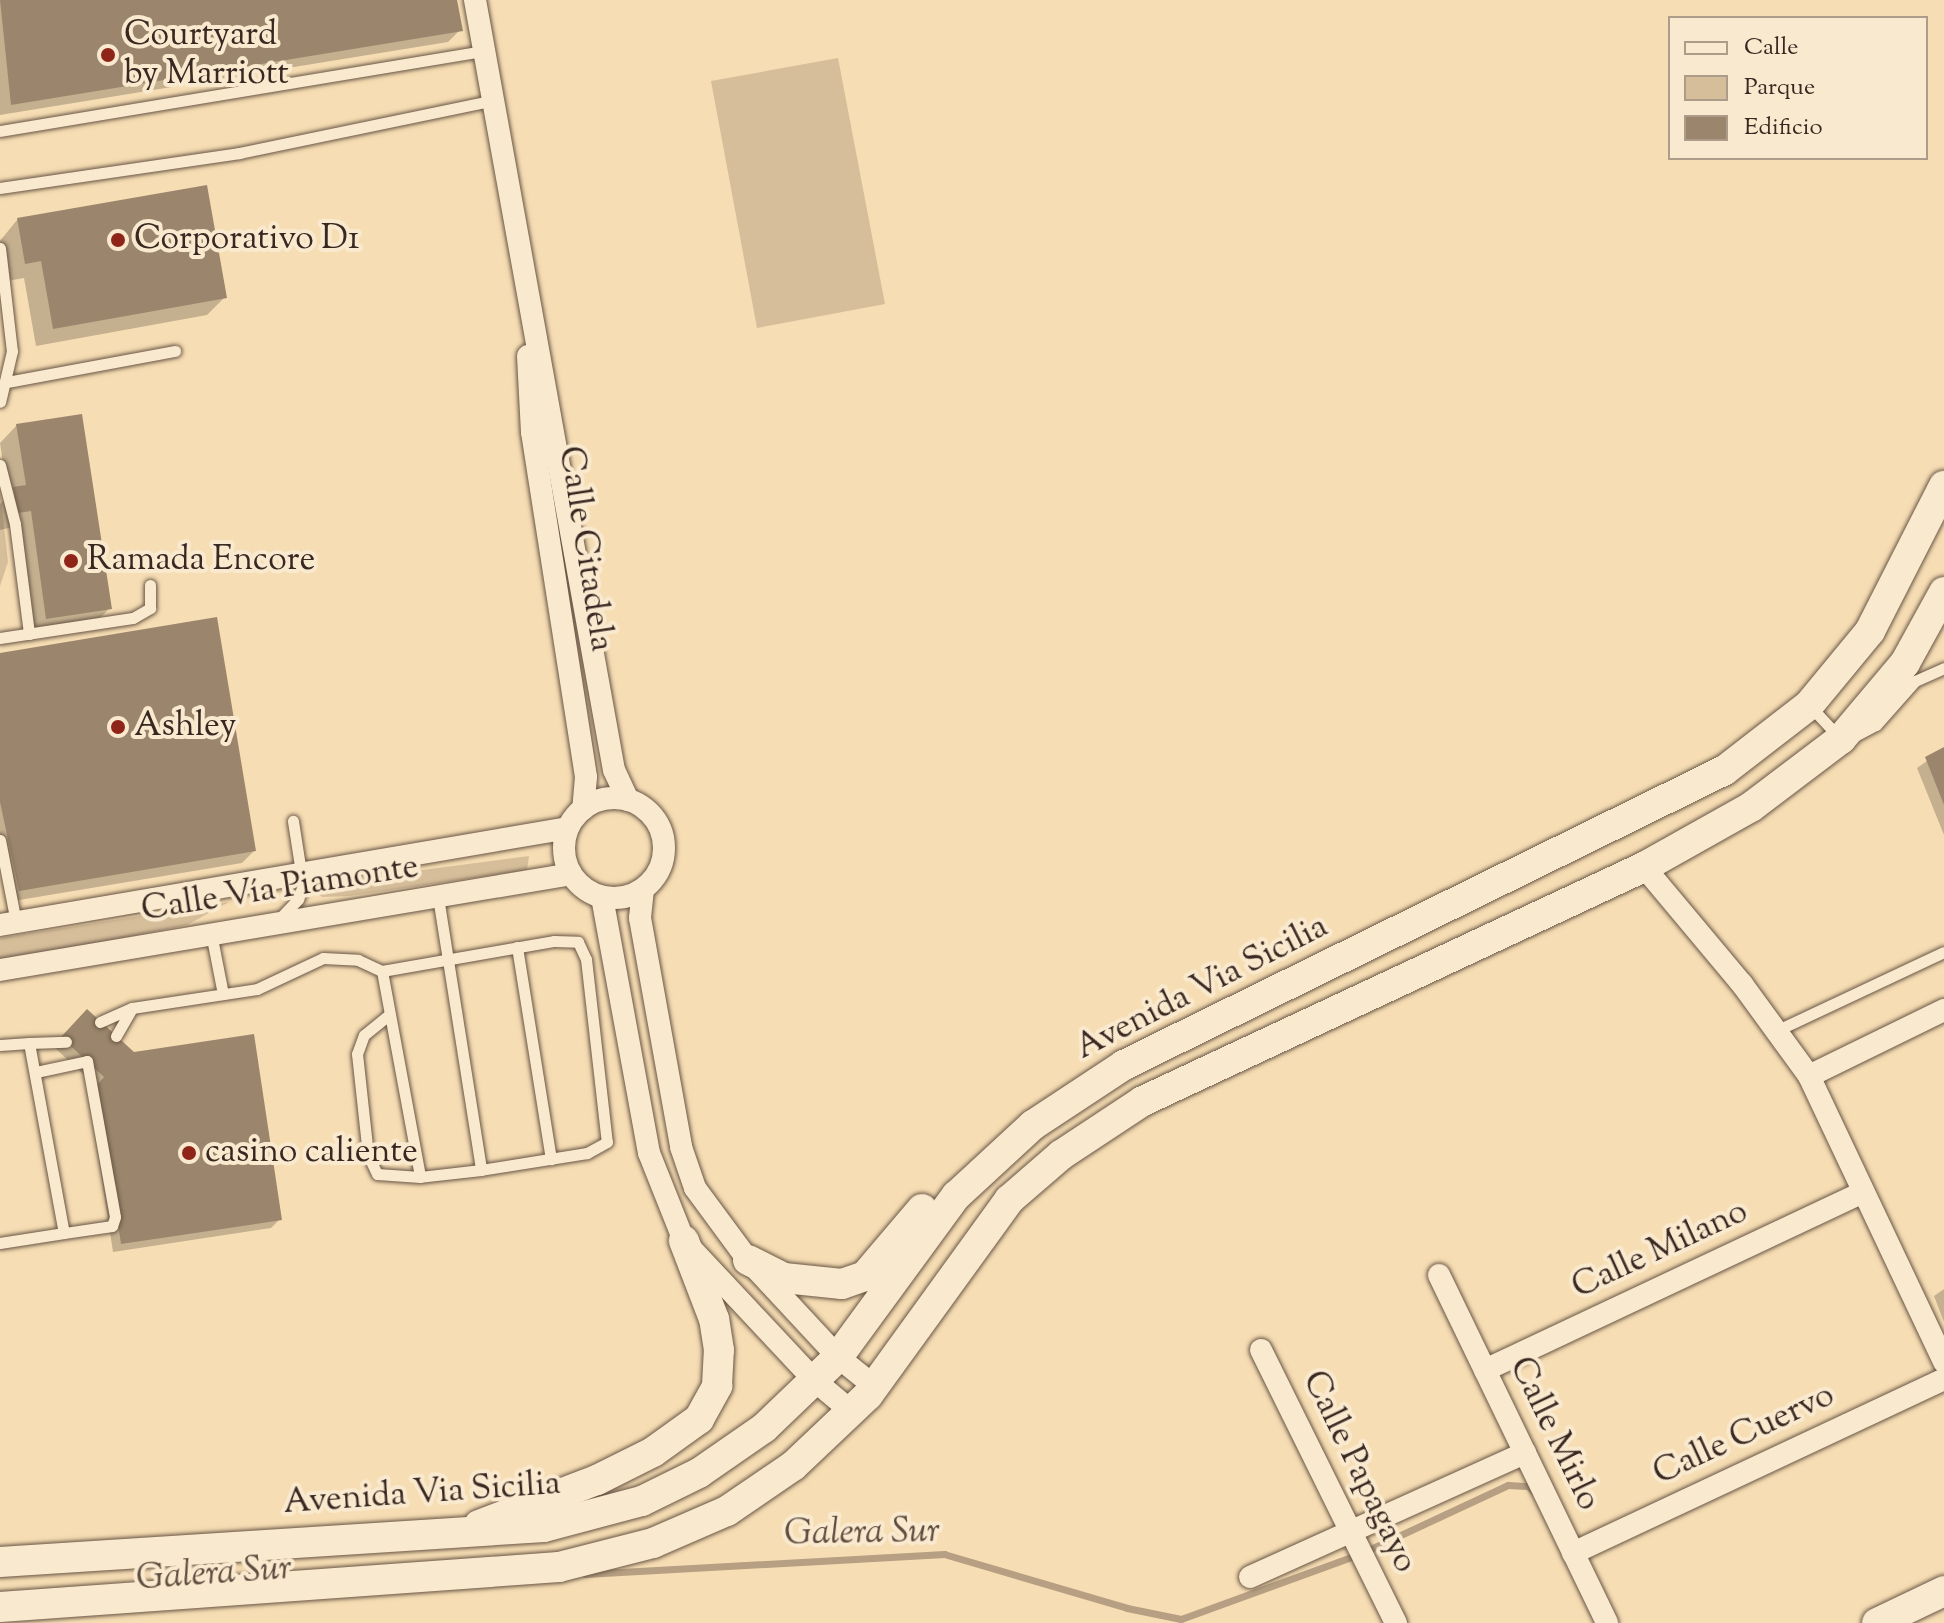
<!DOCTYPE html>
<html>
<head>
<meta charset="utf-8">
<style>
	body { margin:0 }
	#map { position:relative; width:1944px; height:1623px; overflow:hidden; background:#f6ddb3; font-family:"Sorts Mill Goudy",serif }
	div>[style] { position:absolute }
	.green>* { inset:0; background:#d6be9a }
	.shadow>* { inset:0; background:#0003 }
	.stream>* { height:7px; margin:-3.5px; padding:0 3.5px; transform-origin:3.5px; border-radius:3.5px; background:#b69f82 }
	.building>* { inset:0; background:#9b866d }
	.roads { filter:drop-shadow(0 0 2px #685546) drop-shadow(0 0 2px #685546) }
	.lane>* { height:11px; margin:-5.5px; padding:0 5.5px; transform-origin:5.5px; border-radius:5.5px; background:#f9e9ce }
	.street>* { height:22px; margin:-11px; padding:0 11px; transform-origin:11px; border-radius:11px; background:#f9e9ce }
	.street>.ring { margin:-11px; padding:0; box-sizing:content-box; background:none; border:22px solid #f9e9ce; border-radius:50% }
	.secondary>* { height:30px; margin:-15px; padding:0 15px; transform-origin:15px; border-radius:15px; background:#f9e9ce }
	.dots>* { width:22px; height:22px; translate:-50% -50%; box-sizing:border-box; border:4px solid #f9e9ce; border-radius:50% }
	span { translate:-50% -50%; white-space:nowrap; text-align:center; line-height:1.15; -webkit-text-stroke:8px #f9e9ce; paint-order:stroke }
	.poi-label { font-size:34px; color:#392822 }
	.left { translate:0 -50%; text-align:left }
	.street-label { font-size:34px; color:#392822 }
	.water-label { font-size:36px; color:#5e4c3f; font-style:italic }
	.legend { position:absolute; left:1668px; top:16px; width:260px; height:144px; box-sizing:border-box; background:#f9e9ce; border:2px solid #ac9c89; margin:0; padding:10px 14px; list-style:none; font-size:24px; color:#392822 }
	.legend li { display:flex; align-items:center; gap:16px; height:40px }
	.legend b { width:40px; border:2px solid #ac9c89 }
</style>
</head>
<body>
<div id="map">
	<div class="green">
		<i style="clip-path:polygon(838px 58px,885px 304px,757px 328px,711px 81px)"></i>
		<i style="clip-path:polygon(0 489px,8px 562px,0 586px)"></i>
		<i style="clip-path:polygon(529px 856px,527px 870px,350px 896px,322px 897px,316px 892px,324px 883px)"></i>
		<i style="clip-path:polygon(229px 902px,187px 925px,0 963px,0 938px)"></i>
	</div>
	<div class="shadow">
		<i style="clip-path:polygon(0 0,455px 0,460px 30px,448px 42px,0 115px)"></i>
		<i style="clip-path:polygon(17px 220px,225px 297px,207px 315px,36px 346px,24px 278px,7px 281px,0 241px)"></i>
		<i style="clip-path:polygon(17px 425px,110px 608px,92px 626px,29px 635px,13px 527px,0 530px,0 504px,8px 496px,0 443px)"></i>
		<i style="clip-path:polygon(0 655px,254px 851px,242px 863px,7px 902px,0 859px)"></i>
		<i style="clip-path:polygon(1944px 749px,1944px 835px,1917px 768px)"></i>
		<i style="clip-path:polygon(87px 1012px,133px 1054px,280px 1219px,271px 1228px,113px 1252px,89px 1096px,97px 1087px,54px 1047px)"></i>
		<i style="clip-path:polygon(1944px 1289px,1944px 1322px,1934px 1296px)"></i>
	</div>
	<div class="stream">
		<i style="left:585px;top:1574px;width:360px;rotate:-3.2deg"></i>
		<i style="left:944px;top:1554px;width:191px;rotate:16.4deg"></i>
		<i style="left:1127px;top:1608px;width:55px;rotate:11.5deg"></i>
		<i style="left:1181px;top:1619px;width:193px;rotate:-20deg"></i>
		<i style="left:1362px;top:1553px;width:161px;rotate:-25deg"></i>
		<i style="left:1508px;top:1485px;width:20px;rotate:3deg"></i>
		<i style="left:1528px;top:1486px;width:7px;rotate:45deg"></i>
	</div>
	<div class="building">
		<i style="clip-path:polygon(0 0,457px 0,463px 31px,11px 105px)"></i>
		<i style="clip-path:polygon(207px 185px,227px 298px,53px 329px,41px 261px,25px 264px,17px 218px)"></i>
		<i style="clip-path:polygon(82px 414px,112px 609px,46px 619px,31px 511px,18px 513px,13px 487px,26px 485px,16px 424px)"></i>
		<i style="clip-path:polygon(217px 617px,256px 851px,19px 891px,0 802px,0 653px)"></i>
		<i style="clip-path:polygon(1944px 747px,1944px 805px,1925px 757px)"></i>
		<i style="clip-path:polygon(87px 1009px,134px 1052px,254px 1034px,282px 1220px,121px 1244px,97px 1085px,104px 1077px,61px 1037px)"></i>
	</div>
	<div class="roads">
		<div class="lane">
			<i style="left:0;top:131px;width:491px;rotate:-9.4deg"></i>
			<i style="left:0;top:188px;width:242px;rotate:-8.3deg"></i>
			<i style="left:239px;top:153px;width:260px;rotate:-11.7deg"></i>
			<i style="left:0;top:248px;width:104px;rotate:83.4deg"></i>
			<i style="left:12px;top:351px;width:52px;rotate:103.2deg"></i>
			<i style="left:7px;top:382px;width:171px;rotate:-10.5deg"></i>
			<i style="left:0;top:465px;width:61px;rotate:75.7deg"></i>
			<i style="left:15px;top:524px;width:111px;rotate:82.7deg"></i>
			<i style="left:0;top:638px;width:134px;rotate:-8.6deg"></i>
			<i style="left:133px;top:618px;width:20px;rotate:-30deg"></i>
			<i style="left:150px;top:608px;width:23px;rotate:-90deg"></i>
			<i style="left:1810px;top:706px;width:42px;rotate:46.9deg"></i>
			<i style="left:1855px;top:736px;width:24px;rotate:-28deg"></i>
			<i style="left:1876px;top:725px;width:59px;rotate:-48.4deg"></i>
			<i style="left:1915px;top:681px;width:32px;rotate:-24deg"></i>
			<i style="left:0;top:840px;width:84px;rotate:79deg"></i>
			<i style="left:438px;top:897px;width:276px;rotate:81deg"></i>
			<i style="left:279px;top:919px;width:28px;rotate:-46deg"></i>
			<i style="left:298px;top:899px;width:15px;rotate:-70deg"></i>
			<i style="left:303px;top:885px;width:65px;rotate:-98.9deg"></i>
			<i style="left:211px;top:933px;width:62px;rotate:78.9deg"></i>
			<i style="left:517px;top:947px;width:215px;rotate:80.9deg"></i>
			<i style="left:382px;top:971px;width:209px;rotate:79.5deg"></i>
			<i style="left:100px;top:1022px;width:35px;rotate:-24deg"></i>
			<i style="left:132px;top:1008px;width:126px;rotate:-8.6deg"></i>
			<i style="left:257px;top:989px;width:73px;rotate:-25.2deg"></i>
			<i style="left:323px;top:958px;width:35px;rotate:3deg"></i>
			<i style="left:358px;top:960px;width:26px;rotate:25deg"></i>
			<i style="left:382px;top:971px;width:175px;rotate:-9.9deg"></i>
			<i style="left:554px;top:941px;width:24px;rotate:2deg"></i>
			<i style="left:578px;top:942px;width:19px;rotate:65deg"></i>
			<i style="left:586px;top:959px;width:184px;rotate:83.5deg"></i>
			<i style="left:607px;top:1142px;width:23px;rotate:151deg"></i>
			<i style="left:587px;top:1153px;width:107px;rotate:170.9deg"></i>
			<i style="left:481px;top:1170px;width:61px;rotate:173.5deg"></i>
			<i style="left:420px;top:1177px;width:43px;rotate:-176deg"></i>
			<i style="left:377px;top:1174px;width:21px;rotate:-115deg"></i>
			<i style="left:368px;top:1155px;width:102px;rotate:-96.2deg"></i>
			<i style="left:357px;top:1054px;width:20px;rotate:-70deg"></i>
			<i style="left:364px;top:1035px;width:33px;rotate:-39deg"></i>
			<i style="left:1778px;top:1030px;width:183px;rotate:-25.2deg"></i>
			<i style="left:116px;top:1036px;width:32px;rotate:-60deg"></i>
			<i style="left:29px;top:1043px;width:37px;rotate:-2deg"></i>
			<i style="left:0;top:1045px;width:29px;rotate:-4deg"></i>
			<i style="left:29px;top:1043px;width:193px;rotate:79.6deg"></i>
			<i style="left:64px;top:1233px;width:65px;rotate:171.1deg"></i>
			<i style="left:36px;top:1072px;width:52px;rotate:-12.2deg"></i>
			<i style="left:87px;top:1061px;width:158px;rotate:79.8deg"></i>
			<i style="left:115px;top:1217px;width:9px;rotate:108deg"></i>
			<i style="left:112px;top:1226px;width:49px;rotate:171.7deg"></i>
		</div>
		<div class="street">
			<i style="left:475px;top:0;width:782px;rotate:79.77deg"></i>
			<i style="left:614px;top:770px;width:33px;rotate:65deg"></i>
			<i style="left:528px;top:356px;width:76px;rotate:87deg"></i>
			<i style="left:532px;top:432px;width:349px;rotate:81.1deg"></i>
			<i style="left:586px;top:777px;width:32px;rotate:95deg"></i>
			<i class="ring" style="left:564px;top:798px;width:78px;height:78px"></i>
			<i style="left:1644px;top:867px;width:153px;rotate:50.1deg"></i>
			<i style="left:1742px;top:984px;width:114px;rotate:53.9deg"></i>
			<i style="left:1809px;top:1076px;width:316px;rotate:64.7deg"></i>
			<i style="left:643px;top:889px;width:29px;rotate:96deg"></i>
			<i style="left:640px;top:918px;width:233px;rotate:79.8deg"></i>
			<i style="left:681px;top:1147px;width:43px;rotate:71.1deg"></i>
			<i style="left:695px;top:1188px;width:89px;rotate:53.6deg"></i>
			<i style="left:748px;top:1260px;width:132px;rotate:47.1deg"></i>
			<i style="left:838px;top:1357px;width:46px;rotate:38.9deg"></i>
			<i style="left:602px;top:897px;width:260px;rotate:79.6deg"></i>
			<i style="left:649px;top:1153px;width:95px;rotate:68.3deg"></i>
			<i style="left:684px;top:1241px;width:190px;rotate:46.9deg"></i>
			<i style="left:814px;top:1380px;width:48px;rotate:40deg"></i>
			<i style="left:0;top:925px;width:576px;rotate:-9.69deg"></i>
			<i style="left:0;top:970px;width:579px;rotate:-9.54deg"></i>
			<i style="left:1809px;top:1076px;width:150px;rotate:-26.1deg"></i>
			<i style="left:1439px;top:1275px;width:386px;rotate:64.2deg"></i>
			<i style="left:1261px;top:1350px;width:305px;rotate:63.7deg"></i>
			<i style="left:1485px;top:1370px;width:418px;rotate:-25.2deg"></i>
			<i style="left:1573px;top:1553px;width:410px;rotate:-25.1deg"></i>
			<i style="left:1250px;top:1577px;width:302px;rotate:-24.3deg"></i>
		</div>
		<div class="secondary">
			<i style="left:748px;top:1260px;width:40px;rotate:26.6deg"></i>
			<i style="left:784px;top:1278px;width:58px;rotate:5.9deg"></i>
			<i style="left:842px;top:1284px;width:24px;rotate:-19deg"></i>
			<i style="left:865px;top:1276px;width:88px;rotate:-49.6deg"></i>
			<i style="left:479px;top:1525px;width:126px;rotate:-20.9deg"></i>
			<i style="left:597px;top:1480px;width:63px;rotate:-26.6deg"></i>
			<i style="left:653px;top:1452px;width:57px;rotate:-35.7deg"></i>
			<i style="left:699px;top:1419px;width:38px;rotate:-61deg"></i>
			<i style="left:717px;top:1386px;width:36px;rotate:-87deg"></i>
			<i style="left:719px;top:1350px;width:31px;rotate:-99deg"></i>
			<i style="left:714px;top:1319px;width:84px;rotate:-111deg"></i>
			<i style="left:0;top:1562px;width:545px;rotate:-3.68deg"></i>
			<i style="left:544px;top:1527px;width:101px;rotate:-14.9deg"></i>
			<i style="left:642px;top:1501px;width:64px;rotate:-26.2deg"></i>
			<i style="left:699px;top:1473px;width:79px;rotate:-34.7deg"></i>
			<i style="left:764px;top:1428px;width:103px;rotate:-43.8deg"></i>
			<i style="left:838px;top:1357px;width:200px;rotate:-53.8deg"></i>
			<i style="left:956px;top:1196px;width:105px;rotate:-42.7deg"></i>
			<i style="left:1033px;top:1125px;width:109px;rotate:-33.4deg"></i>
			<i style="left:1124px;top:1065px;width:669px;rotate:-26.14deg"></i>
			<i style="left:1725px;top:770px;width:106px;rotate:-37.7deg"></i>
			<i style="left:1809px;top:705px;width:96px;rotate:-50.5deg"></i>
			<i style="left:1870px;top:631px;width:163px;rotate:-63deg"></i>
			<i style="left:0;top:1607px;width:560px;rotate:-4.09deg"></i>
			<i style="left:559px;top:1567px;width:97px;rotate:-14.3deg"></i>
			<i style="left:653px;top:1543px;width:81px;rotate:-23.4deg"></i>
			<i style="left:727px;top:1511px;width:80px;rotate:-34.3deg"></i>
			<i style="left:793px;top:1466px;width:103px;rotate:-43.4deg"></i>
			<i style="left:868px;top:1395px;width:241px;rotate:-54.1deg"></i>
			<i style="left:1009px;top:1200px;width:69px;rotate:-40.9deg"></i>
			<i style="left:1061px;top:1155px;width:98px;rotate:-33.4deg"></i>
			<i style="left:1143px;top:1101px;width:553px;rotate:-25.04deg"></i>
			<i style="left:1644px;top:867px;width:123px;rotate:-29.3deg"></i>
			<i style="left:1751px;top:807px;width:113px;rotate:-37.1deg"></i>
			<i style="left:1841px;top:739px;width:99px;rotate:-49.9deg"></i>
			<i style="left:1905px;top:663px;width:81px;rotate:-61.2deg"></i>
			<i style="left:1877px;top:1623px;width:74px;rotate:-25.5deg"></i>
		</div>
	</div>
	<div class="dots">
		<i style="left:108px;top:55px;background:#8f2418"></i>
		<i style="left:118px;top:240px;background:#8f2418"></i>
		<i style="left:71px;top:561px;background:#8f2418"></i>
		<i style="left:118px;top:727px;background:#8f2418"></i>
		<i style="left:189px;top:1153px;background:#8f2418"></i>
	</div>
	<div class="poi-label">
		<span class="left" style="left:124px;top:55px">Courtyard<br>by Marriott</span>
		<span class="left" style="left:134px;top:240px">Corporativo D1</span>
		<span class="left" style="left:87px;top:561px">Ramada Encore</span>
		<span class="left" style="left:134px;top:727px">Ashley</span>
		<span class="left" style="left:205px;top:1153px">casino caliente</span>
	</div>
	<div class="street-label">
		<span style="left:585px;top:549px;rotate:81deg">Calle Citadela</span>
		<span style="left:280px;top:889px;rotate:-9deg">Calle Vía Piamonte</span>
		<span style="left:1202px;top:988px;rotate:-27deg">Avenida Via Sicilia</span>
		<span style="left:1660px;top:1250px;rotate:-25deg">Calle Milano</span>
		<span style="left:1554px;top:1434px;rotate:64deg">Calle Mirlo</span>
		<span style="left:1744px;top:1435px;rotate:-25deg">Calle Cuervo</span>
		<span style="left:1359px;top:1472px;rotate:64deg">Calle Papagayo</span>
		<span style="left:422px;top:1494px;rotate:-4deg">Avenida Via Sicilia</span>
	</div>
	<div class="water-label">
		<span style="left:862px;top:1534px;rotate:-1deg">Galera Sur</span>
		<span style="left:214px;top:1575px;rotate:-4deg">Galera Sur</span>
	</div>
	<ul class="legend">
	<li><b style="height:10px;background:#f9e9ce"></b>Calle</li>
	<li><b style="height:22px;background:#d6be9a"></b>Parque</li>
	<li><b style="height:22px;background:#9b866d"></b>Edificio</li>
	</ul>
</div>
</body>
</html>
